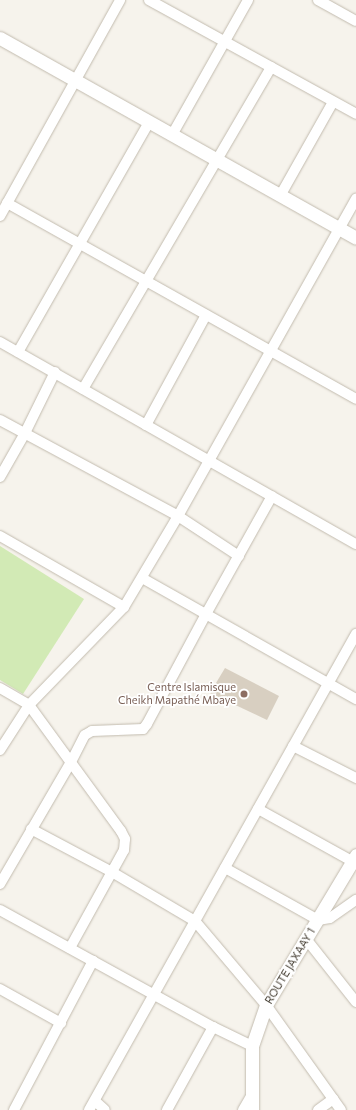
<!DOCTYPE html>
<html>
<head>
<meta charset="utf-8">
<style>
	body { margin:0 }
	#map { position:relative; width:356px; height:1110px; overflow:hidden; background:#f6f3ec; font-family:Commissioner,sans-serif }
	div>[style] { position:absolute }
	.green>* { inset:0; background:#d2eab5 }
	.building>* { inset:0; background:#d8cfc1 }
	.roads { filter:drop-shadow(0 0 1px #c2bbae) drop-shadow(0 0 1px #c2bbae) }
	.minor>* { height:10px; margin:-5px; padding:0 5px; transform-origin:5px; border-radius:5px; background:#fff }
	.tertiary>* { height:13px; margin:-6.5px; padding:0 6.5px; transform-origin:6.5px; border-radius:6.5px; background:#fff }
	.dots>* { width:11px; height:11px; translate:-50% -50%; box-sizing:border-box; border:2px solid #fff; border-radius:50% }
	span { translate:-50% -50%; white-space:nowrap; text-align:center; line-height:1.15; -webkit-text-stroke:3.5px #fff; paint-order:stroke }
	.education-label { font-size:11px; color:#785e54 }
	.right { translate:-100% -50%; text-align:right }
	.street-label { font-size:11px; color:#4b4439 }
</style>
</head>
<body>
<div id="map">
	<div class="green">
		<i style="clip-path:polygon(0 546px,84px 599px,23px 694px,0 680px)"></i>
	</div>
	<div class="building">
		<i style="clip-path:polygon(225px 668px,279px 696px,267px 720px,210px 693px)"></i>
	</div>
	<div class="roads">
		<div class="minor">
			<i style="left:149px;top:0;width:236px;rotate:28.8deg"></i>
			<i style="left:318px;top:0;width:43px;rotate:28.9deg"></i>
			<i style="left:172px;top:135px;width:155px;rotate:-60.6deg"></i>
			<i style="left:280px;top:196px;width:108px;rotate:-60.6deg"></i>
			<i style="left:7px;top:203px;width:400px;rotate:29.3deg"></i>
			<i style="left:0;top:216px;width:247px;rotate:-60.9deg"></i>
			<i style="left:0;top:342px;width:409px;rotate:29.6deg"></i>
			<i style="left:18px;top:352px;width:265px;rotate:-60.3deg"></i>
			<i style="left:83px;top:389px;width:373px;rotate:-59.7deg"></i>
			<i style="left:0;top:420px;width:202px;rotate:28.3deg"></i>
			<i style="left:178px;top:516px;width:73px;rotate:33.3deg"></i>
			<i style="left:146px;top:425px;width:125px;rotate:-61.4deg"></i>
			<i style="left:0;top:477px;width:51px;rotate:-60.4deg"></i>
			<i style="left:25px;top:433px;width:68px;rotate:-63.8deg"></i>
			<i style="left:0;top:536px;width:143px;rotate:29.8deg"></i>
			<i style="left:142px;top:578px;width:246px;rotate:29.5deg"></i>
			<i style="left:0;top:688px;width:34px;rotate:30deg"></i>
			<i style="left:29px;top:705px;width:156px;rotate:53.9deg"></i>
			<i style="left:121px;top:831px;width:9px;rotate:63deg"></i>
			<i style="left:125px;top:839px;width:11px;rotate:95deg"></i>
			<i style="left:124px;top:850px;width:112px;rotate:118.9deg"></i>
			<i style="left:293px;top:746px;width:71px;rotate:26.9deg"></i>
			<i style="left:0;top:750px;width:54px;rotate:-57.2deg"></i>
			<i style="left:29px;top:705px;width:136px;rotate:-45.9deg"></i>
			<i style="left:124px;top:607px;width:106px;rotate:-59.3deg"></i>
			<i style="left:178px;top:516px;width:364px;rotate:-60.7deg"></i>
			<i style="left:258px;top:809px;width:107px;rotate:29deg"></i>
			<i style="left:31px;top:829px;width:92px;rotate:28deg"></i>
			<i style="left:112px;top:872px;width:96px;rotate:30.6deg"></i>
			<i style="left:195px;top:921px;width:110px;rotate:49.8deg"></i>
			<i style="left:266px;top:1005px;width:129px;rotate:54.5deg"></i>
			<i style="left:225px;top:868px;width:107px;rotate:29.2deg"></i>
			<i style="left:318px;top:920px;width:12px;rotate:-9deg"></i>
			<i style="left:330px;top:918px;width:32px;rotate:-35deg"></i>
			<i style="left:0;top:884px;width:141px;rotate:-59.8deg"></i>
			<i style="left:71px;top:762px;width:30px;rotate:-63deg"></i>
			<i style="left:85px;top:735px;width:8px;rotate:-30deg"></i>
			<i style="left:92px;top:731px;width:51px;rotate:-2.2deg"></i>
			<i style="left:143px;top:729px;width:6px;rotate:-51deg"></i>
			<i style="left:147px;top:724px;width:125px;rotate:-61.8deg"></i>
			<i style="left:206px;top:614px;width:135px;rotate:-60.8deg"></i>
			<i style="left:0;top:910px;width:243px;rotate:28.8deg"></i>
			<i style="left:213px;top:1027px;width:43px;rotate:26deg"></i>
			<i style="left:307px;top:940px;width:79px;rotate:51.7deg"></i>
			<i style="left:0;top:989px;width:70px;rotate:29.1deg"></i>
			<i style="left:95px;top:1101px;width:13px;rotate:42deg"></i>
			<i style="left:14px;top:1110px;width:169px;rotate:-62.1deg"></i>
			<i style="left:89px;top:1110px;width:546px;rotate:-60.71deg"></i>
			<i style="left:167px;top:1110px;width:95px;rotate:-61deg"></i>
			<i style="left:243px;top:1110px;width:16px;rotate:-60deg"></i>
			<i style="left:318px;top:1110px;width:19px;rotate:-36deg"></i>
		</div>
		<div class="tertiary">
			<i style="left:0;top:38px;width:408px;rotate:29.3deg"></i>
			<i style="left:252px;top:1110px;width:64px;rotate:-90deg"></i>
			<i style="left:252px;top:1046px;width:43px;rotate:-71.1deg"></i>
			<i style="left:266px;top:1005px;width:175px;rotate:-59deg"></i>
		</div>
	</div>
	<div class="dots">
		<i style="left:244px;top:694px;background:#8d6e63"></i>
	</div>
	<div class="education-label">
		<span class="right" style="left:236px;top:694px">Centre Islamisque<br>Cheikh Mapathé Mbaye</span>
	</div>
	<div class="street-label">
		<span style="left:290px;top:966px;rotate:-59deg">ROUTE JAXAAY 1</span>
	</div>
</div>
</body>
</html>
